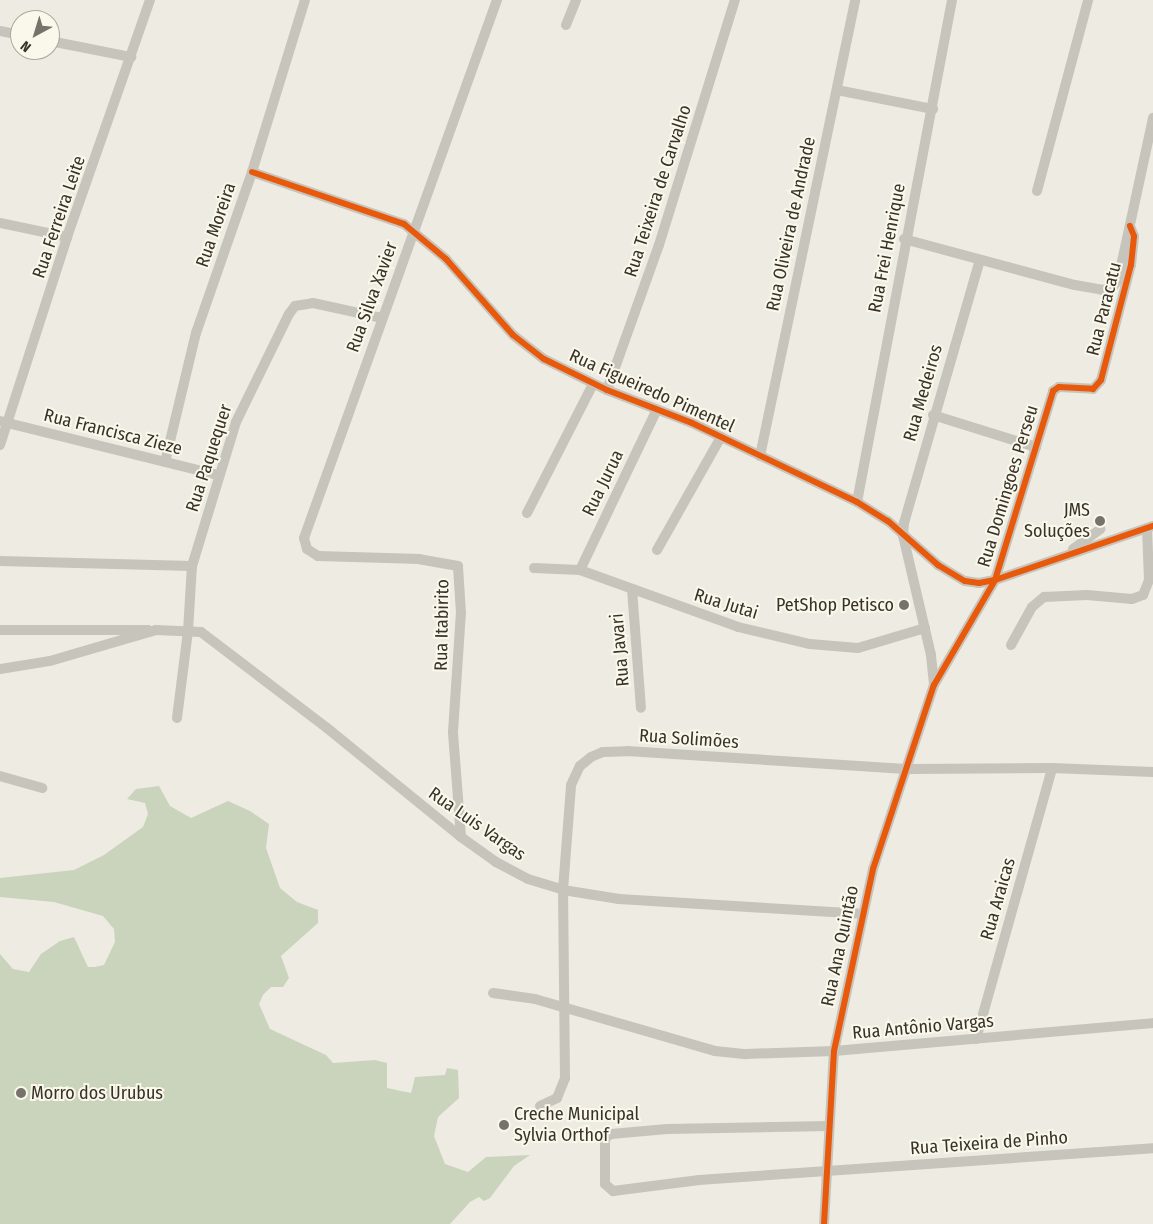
<!DOCTYPE html>
<html>
<head>
<meta charset="utf-8">
<style>
	body { margin:0 }
	#map { position:relative; width:1153px; height:1224px; overflow:hidden; background:#eeebe3; font-family:"Fira Sans Condensed",sans-serif }
	div>[style] { position:absolute }
	.green>* { inset:0; background:#cad4bd }
	.minor>* { height:10px; margin:-5px; padding:0 5px; transform-origin:5px; border-radius:5px; background:#c7c4bb }
	.cycleway>* { height:6px; margin:-3px; padding:0 3px; transform-origin:3px; border-radius:3px; background:#e8590c }
	.dots>* { width:14px; height:14px; translate:-50% -50%; box-sizing:border-box; border:2px solid #faf7eb; border-radius:50% }
	span { translate:-50% -50%; white-space:nowrap; text-align:center; line-height:1.15; -webkit-text-stroke:4px #faf7eb; paint-order:stroke }
	.street-label { font-size:18px; color:#393229 }
	.poi-label { font-size:18px; color:#393229 }
	.right { translate:-100% -50%; text-align:right }
	.left { translate:0 -50%; text-align:left }
	.north { position:absolute; left:10px; top:10px; width:50px; height:50px; box-sizing:border-box; background:#faf7eb; border:1px solid #ada89d; border-radius:50%; rotate:219deg; font-size:14px; font-weight:700; line-height:20px; text-align:center; color:#393229 }
	.north::after { content:''; display:block; margin:auto; width:18px; height:22px; background:#78736a; clip-path:polygon(50% 0,100% 100%,50% 72%,0 100%) }
</style>
</head>
<body>
<div id="map">
	<div class="green">
		<i style="clip-path:polygon(159px 786px,170px 806px,191px 818px,228px 801px,250px 811px,269px 824px,266px 848px,280px 888px,297px 902px,318px 910px,318px 923px,281px 956px,289px 978px,283px 987px,271px 987px,263px 995px,259px 1004px,270px 1029px,326px 1055px,333px 1063px,375px 1060px,387px 1063px,387px 1088px,411px 1093px,415px 1077px,445px 1075px,447px 1068px,458px 1070px,459px 1098px,438px 1117px,434px 1136px,445px 1164px,468px 1172px,486px 1157px,530px 1155px,514px 1166px,490px 1198px,484px 1201px,479px 1197px,470px 1202px,450px 1224px,0 1224px,0 954px,13px 969px,29px 972px,41px 954px,60px 941px,74px 937px,88px 967px,95px 967px,104px 965px,115px 942px,114px 929px,103px 916px,54px 902px,0 897px,0 878px,74px 870px,104px 855px,143px 827px,148px 814px,145px 803px,127px 799px,136px 789px)"></i>
	</div>
	<div class="minor">
		<i style="left:566px;top:25px;width:27px;rotate:-68deg"></i>
		<i style="left:0;top:31px;width:20px;rotate:11deg"></i>
		<i style="left:50px;top:41px;width:83px;rotate:11.2deg"></i>
		<i style="left:837px;top:90px;width:98px;rotate:11.2deg"></i>
		<i style="left:252px;top:172px;width:161px;rotate:18.9deg"></i>
		<i style="left:404px;top:224px;width:55px;rotate:39.8deg"></i>
		<i style="left:446px;top:259px;width:101px;rotate:48.6deg"></i>
		<i style="left:513px;top:335px;width:39px;rotate:38deg"></i>
		<i style="left:544px;top:359px;width:70px;rotate:26.2deg"></i>
		<i style="left:607px;top:390px;width:91px;rotate:21.2deg"></i>
		<i style="left:692px;top:423px;width:183px;rotate:25.6deg"></i>
		<i style="left:857px;top:502px;width:36px;rotate:32deg"></i>
		<i style="left:888px;top:521px;width:67px;rotate:41.3deg"></i>
		<i style="left:938px;top:565px;width:31px;rotate:31deg"></i>
		<i style="left:965px;top:581px;width:14px;rotate:8deg"></i>
		<i style="left:979px;top:583px;width:16px;rotate:-11deg"></i>
		<i style="left:995px;top:580px;width:167px;rotate:-18.9deg"></i>
		<i style="left:1037px;top:191px;width:198px;rotate:-75deg"></i>
		<i style="left:0;top:223px;width:68px;rotate:11.8deg"></i>
		<i style="left:904px;top:239px;width:177px;rotate:15.1deg"></i>
		<i style="left:1075px;top:285px;width:27px;rotate:10deg"></i>
		<i style="left:1102px;top:290px;width:10px;rotate:-11deg"></i>
		<i style="left:1112px;top:288px;width:10px;rotate:-53deg"></i>
		<i style="left:1118px;top:280px;width:166px;rotate:-77.8deg"></i>
		<i style="left:607px;top:390px;width:154px;rotate:-70.3deg"></i>
		<i style="left:659px;top:245px;width:257px;rotate:-72.8deg"></i>
		<i style="left:933px;top:415px;width:108px;rotate:17.3deg"></i>
		<i style="left:0;top:421px;width:225px;rotate:13.9deg"></i>
		<i style="left:0;top:445px;width:219px;rotate:-72.1deg"></i>
		<i style="left:67px;top:237px;width:251px;rotate:-70.7deg"></i>
		<i style="left:760px;top:456px;width:466px;rotate:-78.2deg"></i>
		<i style="left:165px;top:462px;width:133px;rotate:-76.5deg"></i>
		<i style="left:196px;top:333px;width:170px;rotate:-70.8deg"></i>
		<i style="left:252px;top:172px;width:180px;rotate:-72.9deg"></i>
		<i style="left:857px;top:502px;width:511px;rotate:-79.28deg"></i>
		<i style="left:527px;top:513px;width:145px;rotate:-62.9deg"></i>
		<i style="left:1073px;top:549px;width:34px;rotate:-36deg"></i>
		<i style="left:657px;top:550px;width:130px;rotate:-60.5deg"></i>
		<i style="left:0;top:561px;width:192px;rotate:1.5deg"></i>
		<i style="left:534px;top:568px;width:46px;rotate:2.5deg"></i>
		<i style="left:580px;top:570px;width:168px;rotate:19.8deg"></i>
		<i style="left:738px;top:627px;width:74px;rotate:13.3deg"></i>
		<i style="left:810px;top:644px;width:48px;rotate:4.8deg"></i>
		<i style="left:858px;top:648px;width:70px;rotate:-16.6deg"></i>
		<i style="left:580px;top:570px;width:178px;rotate:-64.4deg"></i>
		<i style="left:632px;top:589px;width:119px;rotate:85.7deg"></i>
		<i style="left:0;top:630px;width:148px"></i>
		<i style="left:1011px;top:645px;width:43px;rotate:-61.1deg"></i>
		<i style="left:1032px;top:607px;width:16px;rotate:-40deg"></i>
		<i style="left:1044px;top:597px;width:43px;rotate:-2.7deg"></i>
		<i style="left:1087px;top:595px;width:45px;rotate:5.1deg"></i>
		<i style="left:1132px;top:599px;width:12px;rotate:-20deg"></i>
		<i style="left:1143px;top:595px;width:16px;rotate:-68deg"></i>
		<i style="left:1149px;top:580px;width:52px;rotate:-92.2deg"></i>
		<i style="left:0;top:669px;width:51px;rotate:-9.1deg"></i>
		<i style="left:50px;top:661px;width:110px;rotate:-16.3deg"></i>
		<i style="left:156px;top:630px;width:45px;rotate:2.5deg"></i>
		<i style="left:201px;top:632px;width:158px;rotate:37.3deg"></i>
		<i style="left:327px;top:728px;width:173px;rotate:39.1deg"></i>
		<i style="left:461px;top:837px;width:43px;rotate:35.5deg"></i>
		<i style="left:496px;top:862px;width:36px;rotate:28deg"></i>
		<i style="left:528px;top:879px;width:37px;rotate:17deg"></i>
		<i style="left:563px;top:890px;width:57px;rotate:9.1deg"></i>
		<i style="left:619px;top:899px;width:242px;rotate:3.5deg"></i>
		<i style="left:934px;top:684px;width:29px;rotate:-96deg"></i>
		<i style="left:931px;top:655px;width:122px;rotate:-103.2deg"></i>
		<i style="left:903px;top:536px;width:13px;rotate:-86deg"></i>
		<i style="left:904px;top:523px;width:274px;rotate:-73.9deg"></i>
		<i style="left:177px;top:718px;width:88px;rotate:-82.8deg"></i>
		<i style="left:188px;top:631px;width:65px;rotate:-86.5deg"></i>
		<i style="left:192px;top:566px;width:151px;rotate:-73deg"></i>
		<i style="left:236px;top:422px;width:120px;rotate:-63.9deg"></i>
		<i style="left:289px;top:314px;width:10px;rotate:-53deg"></i>
		<i style="left:295px;top:306px;width:18px;rotate:-9deg"></i>
		<i style="left:313px;top:303px;width:71px;rotate:12.3deg"></i>
		<i style="left:0;top:776px;width:44px;rotate:15.9deg"></i>
		<i style="left:461px;top:837px;width:105px;rotate:-94.4deg"></i>
		<i style="left:453px;top:732px;width:119px;rotate:-86.2deg"></i>
		<i style="left:461px;top:613px;width:47px;rotate:-93.7deg"></i>
		<i style="left:458px;top:566px;width:39px;rotate:-170deg"></i>
		<i style="left:420px;top:559px;width:102px;rotate:-178.3deg"></i>
		<i style="left:318px;top:556px;width:13px;rotate:-148deg"></i>
		<i style="left:307px;top:549px;width:11px;rotate:-105deg"></i>
		<i style="left:304px;top:538px;width:572px;rotate:-70.27deg"></i>
		<i style="left:493px;top:993px;width:42px;rotate:8.1deg"></i>
		<i style="left:535px;top:999px;width:187px;rotate:16.1deg"></i>
		<i style="left:715px;top:1051px;width:31px;rotate:6deg"></i>
		<i style="left:746px;top:1054px;width:88px;rotate:-2deg"></i>
		<i style="left:834px;top:1051px;width:320px;rotate:-5deg"></i>
		<i style="left:976px;top:1039px;width:281px;rotate:-74.3deg"></i>
		<i style="left:540px;top:1106px;width:19px;rotate:-25deg"></i>
		<i style="left:557px;top:1098px;width:22px;rotate:-68deg"></i>
		<i style="left:565px;top:1078px;width:188px;rotate:-90.6deg"></i>
		<i style="left:563px;top:890px;width:105px;rotate:-85.6deg"></i>
		<i style="left:571px;top:785px;width:21px;rotate:-65deg"></i>
		<i style="left:580px;top:766px;width:14px;rotate:-39deg"></i>
		<i style="left:591px;top:757px;width:13px;rotate:-23deg"></i>
		<i style="left:603px;top:752px;width:24px;rotate:-2deg"></i>
		<i style="left:627px;top:751px;width:283px;rotate:3.7deg"></i>
		<i style="left:909px;top:769px;width:143px;rotate:-0.4deg"></i>
		<i style="left:1052px;top:768px;width:101px;rotate:2.3deg"></i>
		<i style="left:829px;top:1126px;width:162px;rotate:178.9deg"></i>
		<i style="left:667px;top:1129px;width:56px;rotate:174.9deg"></i>
		<i style="left:611px;top:1134px;width:7px;rotate:146deg"></i>
		<i style="left:605px;top:1138px;width:46px;rotate:90deg"></i>
		<i style="left:605px;top:1184px;width:11px;rotate:41deg"></i>
		<i style="left:613px;top:1191px;width:87px;rotate:-7.3deg"></i>
		<i style="left:699px;top:1180px;width:455px;rotate:-4deg"></i>
		<i style="left:824px;top:1224px;width:173px;rotate:-86.7deg"></i>
		<i style="left:834px;top:1051px;width:186px;rotate:-77.9deg"></i>
		<i style="left:873px;top:869px;width:194px;rotate:-71.7deg"></i>
		<i style="left:934px;top:685px;width:121px;rotate:-59.8deg"></i>
		<i style="left:995px;top:580px;width:198px;rotate:-72.9deg"></i>
		<i style="left:1053px;top:391px;width:7px;rotate:-34deg"></i>
		<i style="left:1059px;top:387px;width:34px;rotate:3deg"></i>
		<i style="left:1093px;top:389px;width:12px;rotate:-48deg"></i>
		<i style="left:1101px;top:380px;width:119px;rotate:-75.4deg"></i>
		<i style="left:1131px;top:265px;width:29px;rotate:-84deg"></i>
		<i style="left:1134px;top:236px;width:11px;rotate:-112deg"></i>
	</div>
	<div class="cycleway">
		<i style="left:252px;top:172px;width:161px;rotate:18.9deg"></i>
		<i style="left:404px;top:224px;width:55px;rotate:39.8deg"></i>
		<i style="left:446px;top:259px;width:101px;rotate:48.6deg"></i>
		<i style="left:513px;top:335px;width:39px;rotate:38deg"></i>
		<i style="left:544px;top:359px;width:70px;rotate:26.2deg"></i>
		<i style="left:607px;top:390px;width:91px;rotate:21.2deg"></i>
		<i style="left:692px;top:423px;width:183px;rotate:25.6deg"></i>
		<i style="left:857px;top:502px;width:36px;rotate:32deg"></i>
		<i style="left:888px;top:521px;width:67px;rotate:41.3deg"></i>
		<i style="left:938px;top:565px;width:31px;rotate:31deg"></i>
		<i style="left:965px;top:581px;width:14px;rotate:8deg"></i>
		<i style="left:979px;top:583px;width:16px;rotate:-11deg"></i>
		<i style="left:995px;top:580px;width:167px;rotate:-18.9deg"></i>
		<i style="left:824px;top:1224px;width:173px;rotate:-86.7deg"></i>
		<i style="left:834px;top:1051px;width:186px;rotate:-77.9deg"></i>
		<i style="left:873px;top:869px;width:194px;rotate:-71.7deg"></i>
		<i style="left:934px;top:685px;width:121px;rotate:-59.8deg"></i>
		<i style="left:995px;top:580px;width:198px;rotate:-72.9deg"></i>
		<i style="left:1053px;top:391px;width:7px;rotate:-34deg"></i>
		<i style="left:1059px;top:387px;width:34px;rotate:3deg"></i>
		<i style="left:1093px;top:389px;width:12px;rotate:-48deg"></i>
		<i style="left:1101px;top:380px;width:119px;rotate:-75.4deg"></i>
		<i style="left:1131px;top:265px;width:29px;rotate:-84deg"></i>
		<i style="left:1134px;top:236px;width:11px;rotate:-112deg"></i>
	</div>
	<div class="dots">
		<i style="left:1100px;top:521px;background:#78736a"></i>
		<i style="left:904px;top:605px;background:#78736a"></i>
		<i style="left:21px;top:1093px;background:#78736a"></i>
		<i style="left:504px;top:1125px;background:#78736a"></i>
	</div>
	<div class="street-label">
		<span style="left:658px;top:191px;rotate:-72deg">Rua Teixeira de Carvalho</span>
		<span style="left:59px;top:217px;rotate:-71deg">Rua Ferreira Leite</span>
		<span style="left:791px;top:224px;rotate:-78deg">Rua Oliveira de Andrade</span>
		<span style="left:216px;top:225px;rotate:-71deg">Rua Moreira</span>
		<span style="left:887px;top:248px;rotate:-79deg">Rua Frei Henrique</span>
		<span style="left:372px;top:297px;rotate:-70deg">Rua Silva Xavier</span>
		<span style="left:1104px;top:309px;rotate:-76deg">Rua Paracatu</span>
		<span style="left:652px;top:391px;rotate:24deg">Rua Figueiredo Pimentel</span>
		<span style="left:923px;top:393px;rotate:-74deg">Rua Medeiros</span>
		<span style="left:113px;top:432px;rotate:14deg">Rua Francisca Zieze</span>
		<span style="left:209px;top:458px;rotate:-72deg">Rua Paquequer</span>
		<span style="left:603px;top:483px;rotate:-64deg">Rua Jurua</span>
		<span style="left:1008px;top:486px;rotate:-73deg">Rua Domingoes Perseu</span>
		<span style="left:726px;top:604px;rotate:17deg">Rua Jutai</span>
		<span style="left:442px;top:625px;rotate:-89deg">Rua Itabirito</span>
		<span style="left:620px;top:650px;rotate:-95deg">Rua Javari</span>
		<span style="left:689px;top:739px;rotate:4deg">Rua Solimões</span>
		<span style="left:477px;top:824px;rotate:35deg">Rua Luis Vargas</span>
		<span style="left:998px;top:899px;rotate:-74deg">Rua Araicas</span>
		<span style="left:840px;top:946px;rotate:-78deg">Rua Ana Quintão</span>
		<span style="left:923px;top:1027px;rotate:-5deg">Rua Antônio Vargas</span>
		<span style="left:989px;top:1143px;rotate:-4deg">Rua Teixeira de Pinho</span>
	</div>
	<div class="poi-label">
		<span class="right" style="left:1090px;top:521px">JMS<br>Soluções</span>
		<span class="right" style="left:894px;top:605px">PetShop Petisco</span>
		<span class="left" style="left:31px;top:1093px">Morro dos Urubus</span>
		<span class="left" style="left:514px;top:1125px">Creche Municipal<br>Sylvia Orthof</span>
	</div>
	<div class="north">N</div>
</div>
</body>
</html>
